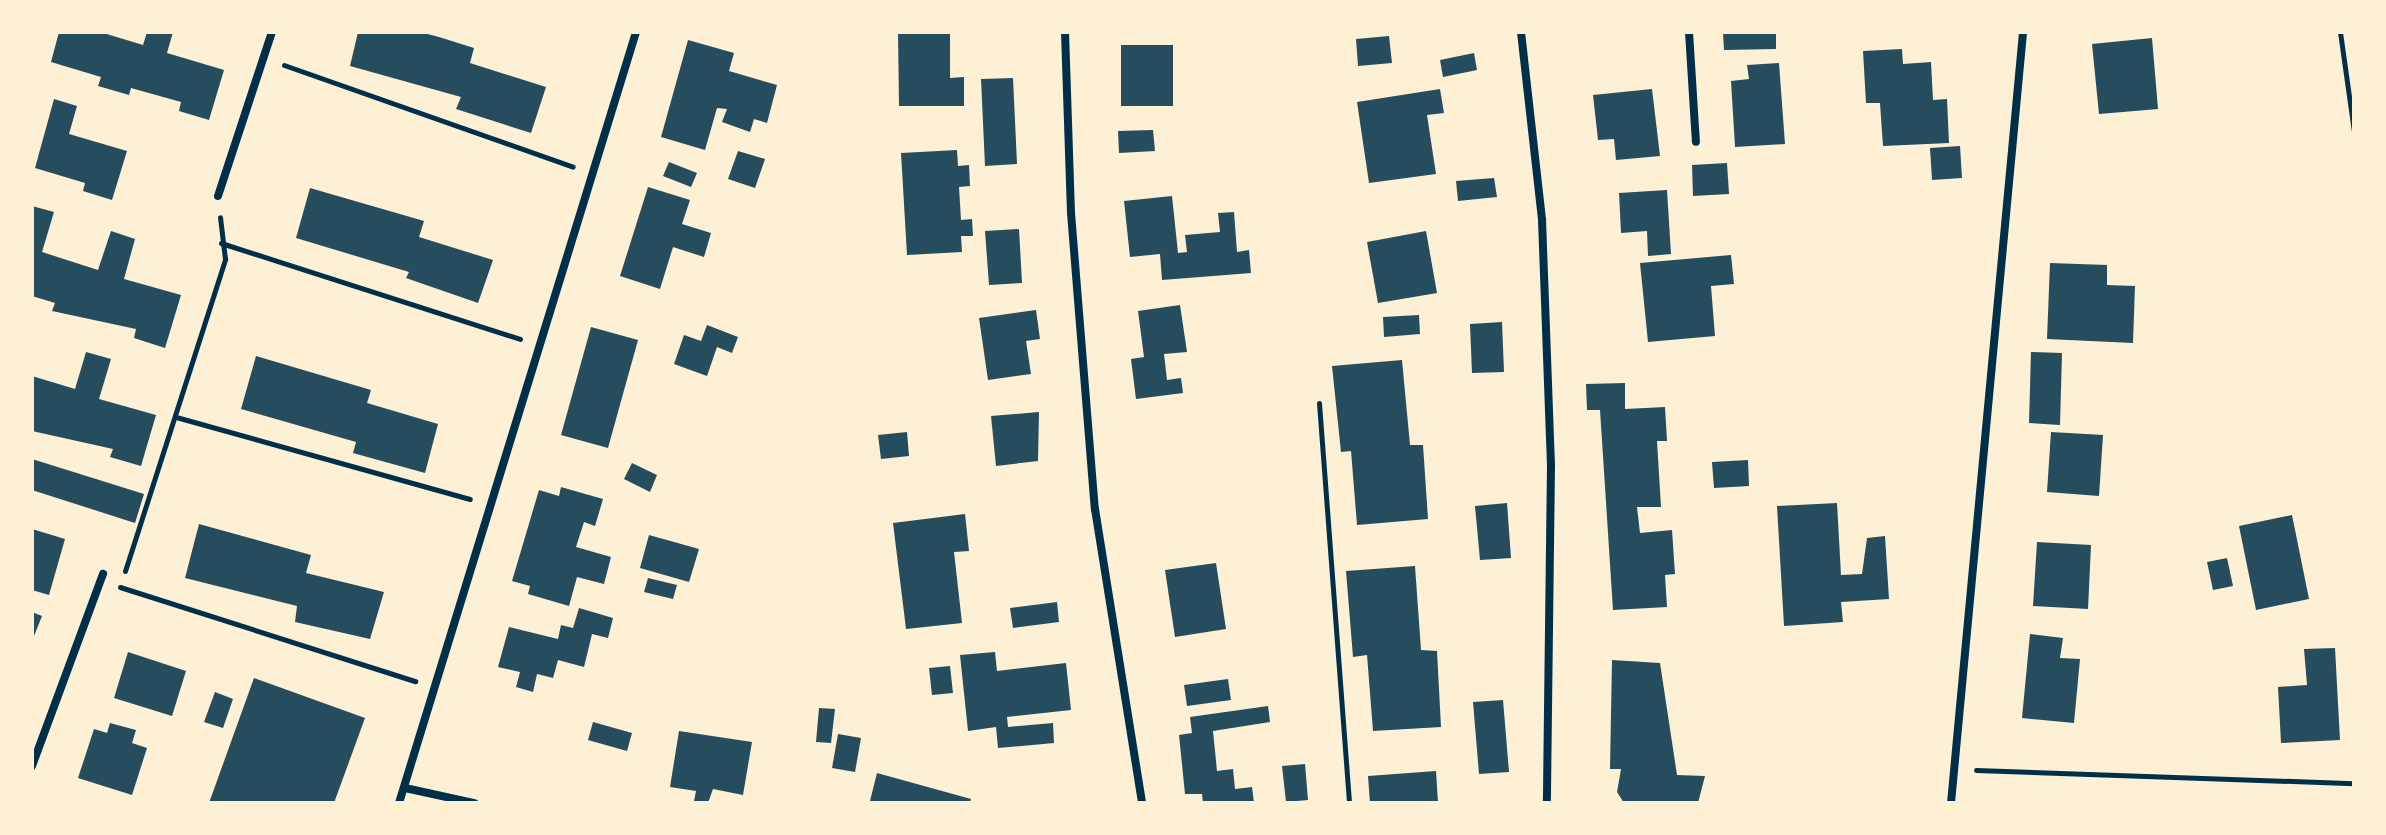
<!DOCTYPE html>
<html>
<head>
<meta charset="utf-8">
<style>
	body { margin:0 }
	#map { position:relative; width:2386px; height:835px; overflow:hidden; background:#fdf0d5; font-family:Cabin,sans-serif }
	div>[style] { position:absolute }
	.building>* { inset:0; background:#264d5e }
	.path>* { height:5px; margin:-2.5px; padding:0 2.5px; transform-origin:2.5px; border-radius:2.5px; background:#003049 }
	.minor>* { height:8px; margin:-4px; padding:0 4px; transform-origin:4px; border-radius:4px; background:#003049 }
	span { translate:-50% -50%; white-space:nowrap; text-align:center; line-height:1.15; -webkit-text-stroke:8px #fdf0d5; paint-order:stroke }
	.frame { position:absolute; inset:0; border:34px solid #fdf0d5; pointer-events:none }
</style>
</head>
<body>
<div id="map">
	<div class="building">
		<i style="clip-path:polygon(59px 32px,100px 32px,143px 45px,147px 32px,173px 32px,167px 53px,224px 70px,209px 120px,179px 111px,181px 102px,131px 88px,129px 95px,98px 86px,101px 77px,51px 62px)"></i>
		<i style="clip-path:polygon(358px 32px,420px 32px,439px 37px,474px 48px,470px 63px,546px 87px,531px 133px,456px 109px,461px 97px,350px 66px)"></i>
		<i style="clip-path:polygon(898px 32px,950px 32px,950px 78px,964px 77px,964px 106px,899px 106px)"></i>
		<i style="clip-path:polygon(1723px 32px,1776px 32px,1776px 49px,1724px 50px)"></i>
		<i style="clip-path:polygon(1389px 36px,1392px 63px,1358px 66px,1356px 39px)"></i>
		<i style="clip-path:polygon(2152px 38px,2158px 109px,2099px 114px,2092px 44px)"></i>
		<i style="clip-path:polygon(688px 40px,734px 53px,729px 71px,777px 85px,767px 123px,754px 119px,750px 132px,722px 122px,727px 109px,717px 108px,705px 150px,661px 137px)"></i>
		<i style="clip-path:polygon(1121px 45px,1173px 45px,1173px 106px,1121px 106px)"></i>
		<i style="clip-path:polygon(1902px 49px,1903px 64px,1931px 62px,1933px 100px,1947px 99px,1949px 143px,1883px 146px,1880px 103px,1866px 103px,1863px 51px)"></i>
		<i style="clip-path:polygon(1474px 53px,1477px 70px,1443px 77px,1440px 60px)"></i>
		<i style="clip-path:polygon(1779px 63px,1785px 144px,1735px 147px,1731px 81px,1749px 79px,1747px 65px)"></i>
		<i style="clip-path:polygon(1013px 78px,1017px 164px,985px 166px,981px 79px)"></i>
		<i style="clip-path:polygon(1440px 89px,1444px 113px,1427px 115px,1436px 174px,1369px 183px,1357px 102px)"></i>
		<i style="clip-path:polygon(1652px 89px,1660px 156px,1616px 160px,1614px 139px,1598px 140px,1593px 95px)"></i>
		<i style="clip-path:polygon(54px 99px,77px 106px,69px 134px,127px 151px,112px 200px,83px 191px,85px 183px,35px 168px)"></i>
		<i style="clip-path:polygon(1153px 130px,1155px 151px,1119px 153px,1118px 131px)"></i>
		<i style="clip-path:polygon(1960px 146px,1962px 178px,1932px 180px,1930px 148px)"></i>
		<i style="clip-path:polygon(957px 150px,958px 166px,969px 165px,970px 186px,959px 187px,961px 220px,972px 219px,973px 236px,961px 236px,962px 252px,907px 255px,901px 153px)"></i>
		<i style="clip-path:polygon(738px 151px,765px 159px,755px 188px,728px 179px)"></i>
		<i style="clip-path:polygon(669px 162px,697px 173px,691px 187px,663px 176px)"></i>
		<i style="clip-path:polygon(1727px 163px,1729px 194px,1693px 196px,1692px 165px)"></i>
		<i style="clip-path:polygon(1494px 178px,1497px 197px,1458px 201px,1456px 181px)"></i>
		<i style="clip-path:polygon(648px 187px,690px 200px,682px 224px,711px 233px,704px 257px,673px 247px,660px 289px,620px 276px)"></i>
		<i style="clip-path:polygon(310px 188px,424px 221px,419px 237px,493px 260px,478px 303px,406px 278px,409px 272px,296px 238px)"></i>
		<i style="clip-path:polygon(1667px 190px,1671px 254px,1648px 256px,1647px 231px,1621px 233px,1619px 193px)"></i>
		<i style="clip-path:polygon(1172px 196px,1178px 253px,1187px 252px,1185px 235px,1220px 232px,1218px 213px,1234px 212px,1237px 252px,1249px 250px,1251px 273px,1162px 280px,1160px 254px,1130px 257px,1124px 201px)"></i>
		<i style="clip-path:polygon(32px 206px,54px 212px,42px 252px,98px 270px,111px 231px,135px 239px,124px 279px,181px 295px,165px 348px,134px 338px,136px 329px,52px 311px,55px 303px,32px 296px)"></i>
		<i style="clip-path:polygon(1019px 229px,1022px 283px,989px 285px,985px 231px)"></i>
		<i style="clip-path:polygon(1426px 231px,1437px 293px,1378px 303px,1367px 242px)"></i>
		<i style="clip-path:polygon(1731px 255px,1734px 284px,1711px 286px,1715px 336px,1648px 342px,1640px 263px)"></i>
		<i style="clip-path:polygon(2050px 263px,2107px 265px,2107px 285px,2135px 286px,2133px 343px,2047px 339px)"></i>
		<i style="clip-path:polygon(1180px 305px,1187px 352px,1164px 354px,1167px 380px,1181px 378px,1183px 393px,1136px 399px,1131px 359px,1144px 357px,1138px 311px)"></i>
		<i style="clip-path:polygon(1036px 310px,1040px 339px,1026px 341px,1031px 374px,988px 380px,979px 318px)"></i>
		<i style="clip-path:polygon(1419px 315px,1420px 334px,1384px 337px,1383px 317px)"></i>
		<i style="clip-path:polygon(1502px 322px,1504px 372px,1472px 373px,1470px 324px)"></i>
		<i style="clip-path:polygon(707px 325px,738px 337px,732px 353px,717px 347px,707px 376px,674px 364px,684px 335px,701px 341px)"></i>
		<i style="clip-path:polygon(591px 327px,638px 340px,608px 448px,561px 435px)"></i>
		<i style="clip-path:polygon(86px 352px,111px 359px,99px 399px,156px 415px,141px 466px,110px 457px,113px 449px,32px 431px,32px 376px,75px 389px)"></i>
		<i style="clip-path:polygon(2031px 352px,2062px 353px,2060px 425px,2029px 423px)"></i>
		<i style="clip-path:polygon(256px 356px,371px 390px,367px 403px,438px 424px,425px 473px,353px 453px,356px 442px,241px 409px)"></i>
		<i style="clip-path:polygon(1402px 360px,1410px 445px,1423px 445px,1428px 519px,1357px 525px,1351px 451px,1341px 452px,1332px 366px)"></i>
		<i style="clip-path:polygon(1625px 383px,1625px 409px,1665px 407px,1667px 441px,1657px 441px,1661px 507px,1637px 507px,1640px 533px,1672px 530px,1675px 574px,1665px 575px,1667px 607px,1613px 610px,1600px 410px,1587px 410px,1586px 384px)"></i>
		<i style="clip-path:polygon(1039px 412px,1038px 461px,996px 466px,991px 416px)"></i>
		<i style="clip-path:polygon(907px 432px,909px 456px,881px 459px,878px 435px)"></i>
		<i style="clip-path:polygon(2051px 432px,2103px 435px,2099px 496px,2047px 492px)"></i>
		<i style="clip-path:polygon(32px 459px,144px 494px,135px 523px,32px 490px)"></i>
		<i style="clip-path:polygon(1748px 460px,1749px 486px,1714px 488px,1712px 462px)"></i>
		<i style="clip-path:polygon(632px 463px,657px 475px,650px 492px,624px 479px)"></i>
		<i style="clip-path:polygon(561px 487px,603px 499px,595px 526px,584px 522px,576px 547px,611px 557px,604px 584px,577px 577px,569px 606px,528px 594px,530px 586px,512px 581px,539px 490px,559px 496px)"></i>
		<i style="clip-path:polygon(1507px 503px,1511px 558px,1480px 560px,1475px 506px)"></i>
		<i style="clip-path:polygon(1837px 503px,1841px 575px,1862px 574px,1867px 538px,1885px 536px,1889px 599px,1841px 602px,1843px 622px,1784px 626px,1777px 506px)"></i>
		<i style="clip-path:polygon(965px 514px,969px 551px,954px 552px,962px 623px,906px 629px,893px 523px)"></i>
		<i style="clip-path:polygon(2292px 515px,2309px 599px,2256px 610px,2239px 526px)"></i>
		<i style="clip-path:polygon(199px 524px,311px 555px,306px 573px,384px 592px,370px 639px,295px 622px,297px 606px,185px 578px)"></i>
		<i style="clip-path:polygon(32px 529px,65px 539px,49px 595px,32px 590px)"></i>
		<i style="clip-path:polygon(649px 535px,699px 549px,689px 582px,640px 568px)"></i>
		<i style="clip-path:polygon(2037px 542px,2091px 545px,2088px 609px,2033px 606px)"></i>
		<i style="clip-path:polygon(2227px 558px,2233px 586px,2213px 590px,2207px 562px)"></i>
		<i style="clip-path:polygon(1216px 563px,1226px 629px,1175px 637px,1165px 570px)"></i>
		<i style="clip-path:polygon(1415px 566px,1421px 650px,1437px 651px,1441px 727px,1373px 731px,1367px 655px,1353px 657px,1346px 571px)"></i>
		<i style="clip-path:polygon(648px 578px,677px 585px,673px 599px,644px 592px)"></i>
		<i style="clip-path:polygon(1057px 602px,1059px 622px,1013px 628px,1010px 608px)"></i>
		<i style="clip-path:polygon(579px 608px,613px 618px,608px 638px,592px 634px,584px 667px,558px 660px,553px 678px,537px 674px,533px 692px,516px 687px,520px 672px,498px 667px,509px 627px,558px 639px,561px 625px,573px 628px)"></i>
		<i style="clip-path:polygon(32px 612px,42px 616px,32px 641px)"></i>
		<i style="clip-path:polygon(2030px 634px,2063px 638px,2060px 658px,2080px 659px,2074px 723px,2022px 718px)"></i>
		<i style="clip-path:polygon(2335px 648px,2340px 740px,2281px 743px,2278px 687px,2307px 685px,2304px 649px)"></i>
		<i style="clip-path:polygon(128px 652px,186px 671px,172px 716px,114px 698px)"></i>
		<i style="clip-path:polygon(995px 652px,997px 671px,1066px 663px,1071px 710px,1007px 717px,1008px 727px,1053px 723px,1054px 743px,998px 748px,996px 727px,968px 731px,960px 655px)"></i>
		<i style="clip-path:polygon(1612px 660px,1660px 663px,1677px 775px,1705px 776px,1698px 803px,1624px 803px,1617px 792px,1621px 769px,1610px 769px)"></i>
		<i style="clip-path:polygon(950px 666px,953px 693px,932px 695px,929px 668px)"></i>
		<i style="clip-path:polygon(254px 678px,365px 718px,334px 803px,209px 803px)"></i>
		<i style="clip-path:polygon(1228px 679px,1231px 700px,1187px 706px,1184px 685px)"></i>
		<i style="clip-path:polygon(215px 692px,233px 699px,223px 728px,204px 722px)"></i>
		<i style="clip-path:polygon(1503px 700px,1509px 772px,1479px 774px,1473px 702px)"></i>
		<i style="clip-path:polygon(1268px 706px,1270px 722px,1213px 731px,1217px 771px,1233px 769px,1235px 789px,1252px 787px,1254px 803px,1203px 803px,1202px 794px,1185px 794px,1179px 735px,1192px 733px,1190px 717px)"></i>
		<i style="clip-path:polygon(819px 708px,835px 709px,831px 743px,816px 742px)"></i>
		<i style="clip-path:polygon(593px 722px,632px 733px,627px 751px,588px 740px)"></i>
		<i style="clip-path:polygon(110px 723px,136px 730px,132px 743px,147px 748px,132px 795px,78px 778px,94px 729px,107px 733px)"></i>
		<i style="clip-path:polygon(679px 731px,752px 742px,743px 795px,713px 789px,708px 803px,694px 801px,696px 791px,670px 787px)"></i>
		<i style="clip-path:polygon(838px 734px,861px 738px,855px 772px,832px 768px)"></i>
		<i style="clip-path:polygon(1305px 764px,1308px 800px,1286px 802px,1282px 766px)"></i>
		<i style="clip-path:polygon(1436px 771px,1438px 803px,1370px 803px,1368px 776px)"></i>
		<i style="clip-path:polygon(877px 773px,971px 799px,970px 803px,870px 801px)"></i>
	</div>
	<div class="path">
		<i style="left:2340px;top:32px;width:101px;rotate:82deg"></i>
		<i style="left:284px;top:65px;width:306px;rotate:19.4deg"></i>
		<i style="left:221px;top:243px;width:314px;rotate:17.8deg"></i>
		<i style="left:1319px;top:403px;width:401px;rotate:85.7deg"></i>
		<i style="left:176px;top:417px;width:305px;rotate:15.6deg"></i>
		<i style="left:125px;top:571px;width:328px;rotate:-72.2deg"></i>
		<i style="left:225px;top:259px;width:42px;rotate:-96.8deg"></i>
		<i style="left:120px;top:587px;width:310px;rotate:17.7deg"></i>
		<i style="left:1976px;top:770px;width:378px;rotate:2deg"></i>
	</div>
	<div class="minor">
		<i style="left:1065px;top:32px;width:181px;rotate:88.1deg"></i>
		<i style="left:1071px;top:213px;width:297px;rotate:85.4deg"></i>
		<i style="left:1095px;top:509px;width:298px;rotate:80.9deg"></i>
		<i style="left:1521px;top:32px;width:189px;rotate:83.6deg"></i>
		<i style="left:1542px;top:220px;width:245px;rotate:87.9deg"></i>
		<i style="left:1551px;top:465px;width:338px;rotate:90.7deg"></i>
		<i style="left:1689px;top:32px;width:110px;rotate:86.4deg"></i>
		<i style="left:218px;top:196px;width:173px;rotate:-71.8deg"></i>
		<i style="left:32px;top:766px;width:205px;rotate:-69.7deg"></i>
		<i style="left:405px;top:788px;width:71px;rotate:12.3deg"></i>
		<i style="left:399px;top:803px;width:807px;rotate:-72.91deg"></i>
		<i style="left:1951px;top:803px;width:774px;rotate:-84.66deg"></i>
	</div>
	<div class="frame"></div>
</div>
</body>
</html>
